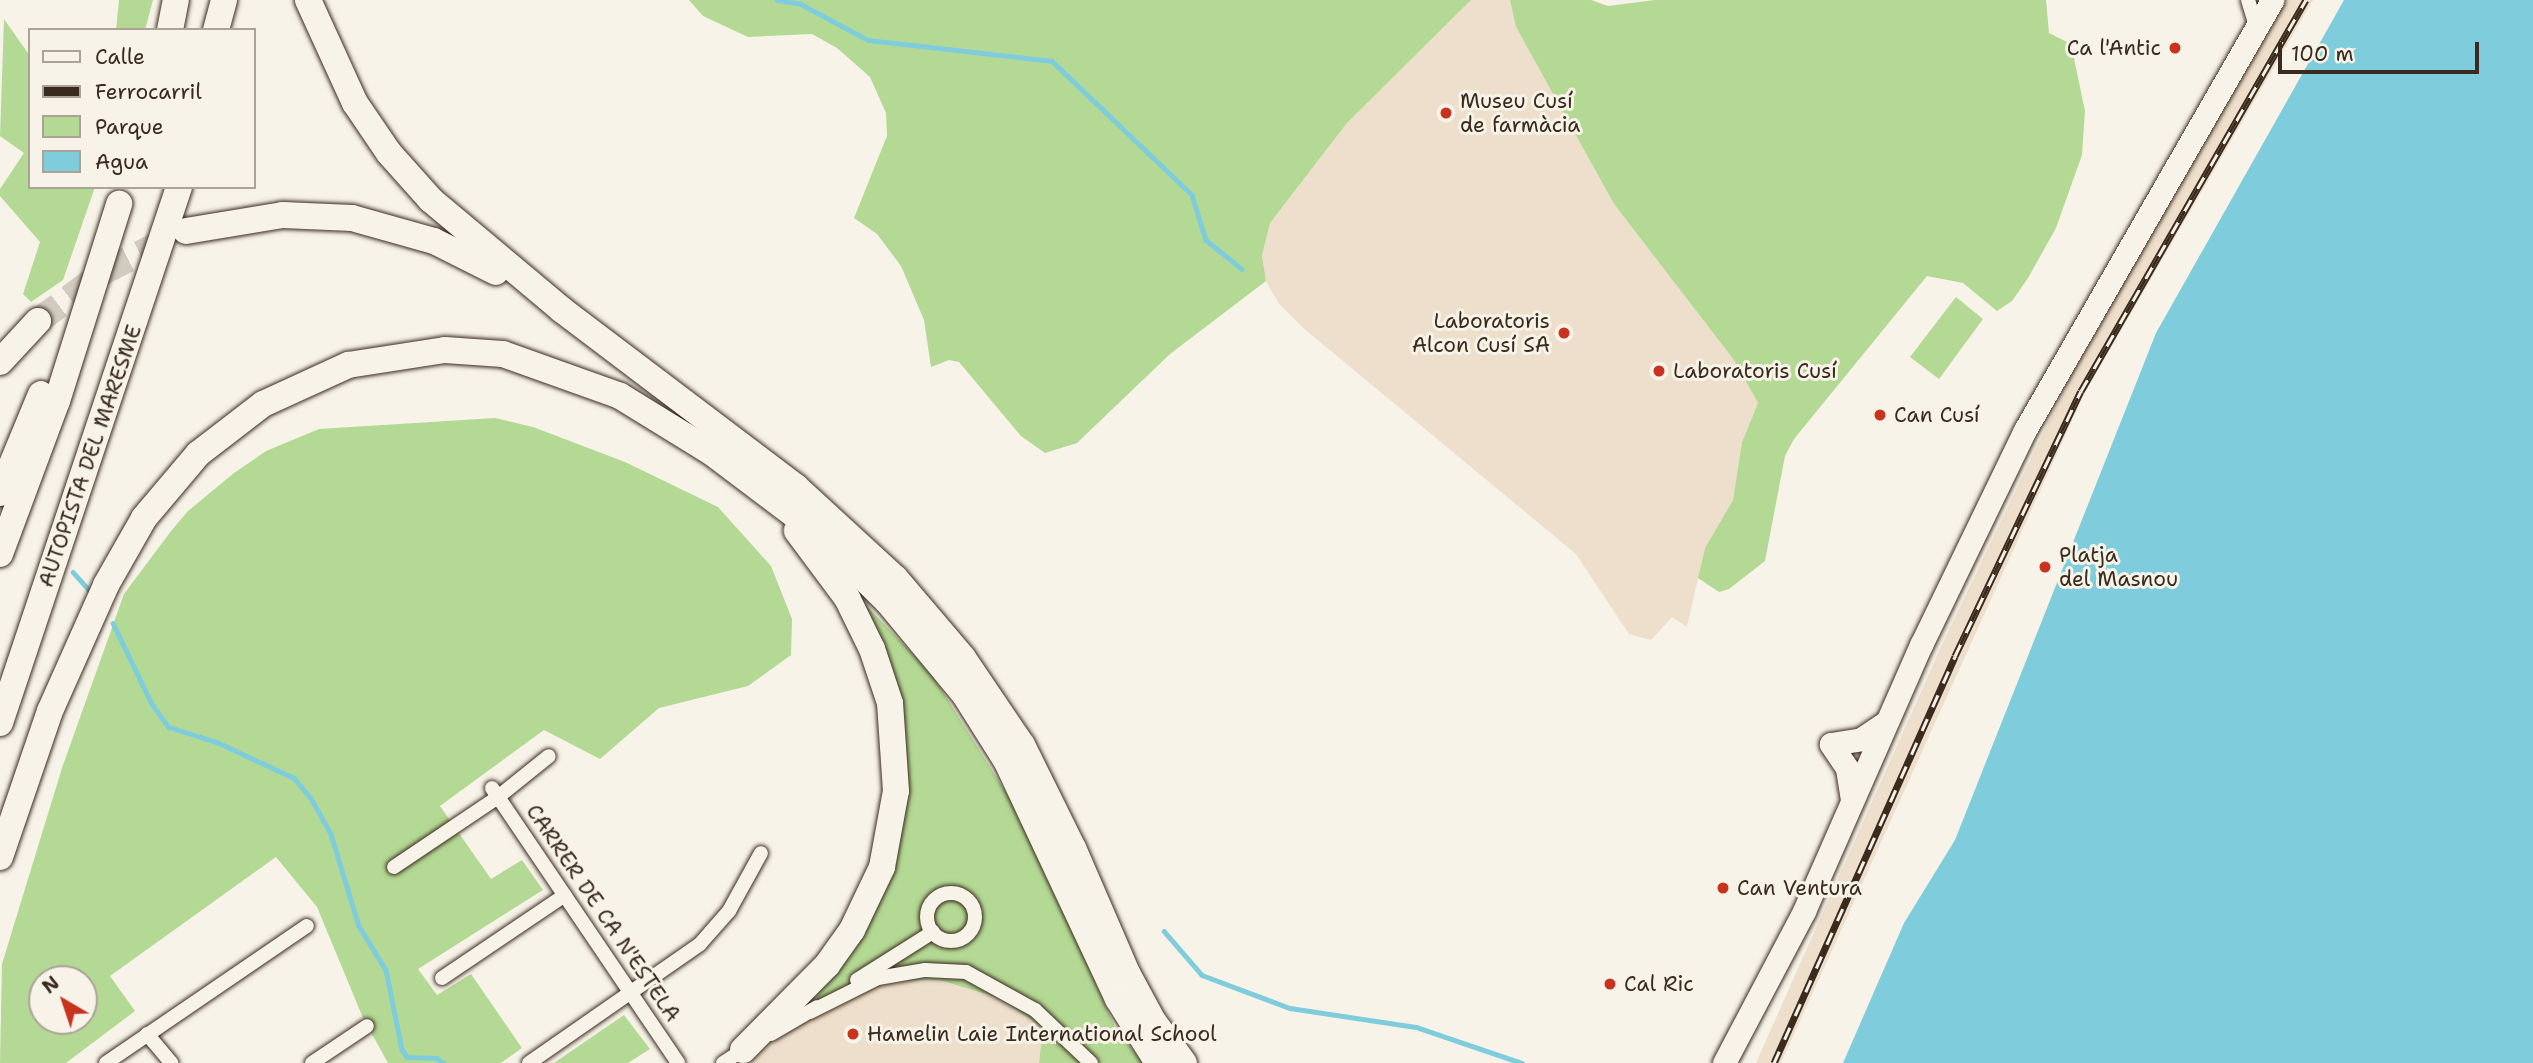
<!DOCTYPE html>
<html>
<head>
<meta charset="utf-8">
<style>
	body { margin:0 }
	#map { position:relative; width:2533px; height:1063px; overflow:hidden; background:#f7f3e8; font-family:"Shantell Sans",sans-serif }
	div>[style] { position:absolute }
	.built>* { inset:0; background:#eddfcb }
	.green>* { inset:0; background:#b4d994 }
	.water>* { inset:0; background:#7fcddc }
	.stream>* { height:4.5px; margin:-2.25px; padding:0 2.25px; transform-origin:2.25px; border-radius:2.25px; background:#7fcddc }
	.highway-tunnel>* { height:26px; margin-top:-13px; transform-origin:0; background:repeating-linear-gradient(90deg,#d1cbc0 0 26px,transparent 0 39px) }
	.roads { filter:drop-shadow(0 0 2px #3b2a1e) drop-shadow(0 0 2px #3b2a1e) }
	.street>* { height:14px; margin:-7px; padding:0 7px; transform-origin:7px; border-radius:7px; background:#f7f3e8 }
	.street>.ring { margin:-7px; padding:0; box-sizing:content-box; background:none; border:14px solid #f7f3e8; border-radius:50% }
	.primary>* { height:23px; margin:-11.5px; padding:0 11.5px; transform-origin:11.5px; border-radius:11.5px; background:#f7f3e8 }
	.highway>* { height:26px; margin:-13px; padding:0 13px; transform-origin:13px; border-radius:13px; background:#f7f3e8 }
	.rail>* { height:7px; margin-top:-3.5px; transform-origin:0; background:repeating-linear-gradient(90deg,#f7f3e8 0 13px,#3b2a1e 0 26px); box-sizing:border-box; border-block:2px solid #3b2a1e }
	.dots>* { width:19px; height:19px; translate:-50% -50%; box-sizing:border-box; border:4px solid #f7f3e8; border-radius:50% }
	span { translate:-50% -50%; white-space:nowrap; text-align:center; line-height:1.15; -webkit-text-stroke:6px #f7f3e8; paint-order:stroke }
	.poi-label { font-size:21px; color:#3b2a1e }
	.right { translate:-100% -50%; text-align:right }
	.left { translate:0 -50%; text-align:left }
	.street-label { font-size:21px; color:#3b2a1e }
	.legend { position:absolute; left:28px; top:28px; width:228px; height:161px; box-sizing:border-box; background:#f7f3e8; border:2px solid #aca397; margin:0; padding:9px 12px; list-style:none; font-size:21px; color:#3b2a1e }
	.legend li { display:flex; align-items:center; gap:14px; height:35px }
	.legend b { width:35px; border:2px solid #aca397 }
	.north { position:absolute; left:28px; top:965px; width:70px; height:70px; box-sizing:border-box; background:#f7f3e8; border:2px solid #aca397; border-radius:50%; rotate:321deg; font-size:19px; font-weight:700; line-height:28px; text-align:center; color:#3b2a1e }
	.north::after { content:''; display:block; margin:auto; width:24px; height:32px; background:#c8321e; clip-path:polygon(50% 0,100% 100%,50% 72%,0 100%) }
	.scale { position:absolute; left:2278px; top:42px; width:201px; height:32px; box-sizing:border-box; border:4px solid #3b2a1e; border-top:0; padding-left:9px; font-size:21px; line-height:24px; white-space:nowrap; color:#3b2a1e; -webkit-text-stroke:5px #f7f3e8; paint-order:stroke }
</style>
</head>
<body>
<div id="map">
	<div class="built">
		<i style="clip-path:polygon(1471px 0,1510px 0,1516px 27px,1614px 204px,1734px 360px,1758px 403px,1742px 442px,1733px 500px,1705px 548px,1687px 627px,1672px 617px,1651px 640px,1629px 634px,1576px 554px,1302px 327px,1279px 304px,1266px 281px,1262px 256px,1270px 223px,1347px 123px)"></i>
		<i style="clip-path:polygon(2287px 0,2313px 0,2084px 394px,1781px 1063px,1756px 1063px,1941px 647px,2067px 383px)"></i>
		<i style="clip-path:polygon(938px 980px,999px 998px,1043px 1028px,1039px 1063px,734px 1063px,820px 1014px,891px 981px)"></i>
	</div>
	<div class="green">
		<i style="clip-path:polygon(119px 0,153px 0,145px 30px,116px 30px)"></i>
		<i style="clip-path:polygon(689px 0,1471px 0,1347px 123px,1270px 223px,1262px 256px,1266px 281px,1170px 354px,1077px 443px,1045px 453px,1021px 436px,959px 362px,949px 360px,931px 367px,924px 320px,901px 266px,877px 234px,854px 218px,887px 136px,886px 113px,870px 77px,837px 48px,812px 34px,748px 37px,703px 16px)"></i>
		<i style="clip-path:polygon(1510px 0,1591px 0,1608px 6px,1655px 0,2046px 0,2049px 33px,2071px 44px,2085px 111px,2082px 155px,2056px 228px,2028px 278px,2012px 301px,1997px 311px,1963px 283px,1927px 276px,1794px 439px,1785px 456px,1765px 561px,1729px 589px,1719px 592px,1698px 578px,1705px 548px,1733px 500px,1742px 442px,1758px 403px,1734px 360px,1614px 204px,1516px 27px)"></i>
		<i style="clip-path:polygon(4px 19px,30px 56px,30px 187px,95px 187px,63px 280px,31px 302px,23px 294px,40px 242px,0 196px,0 189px,24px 153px,0 136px)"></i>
		<i style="clip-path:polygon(1956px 297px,1983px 319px,1939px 379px,1910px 357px)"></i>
		<i style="clip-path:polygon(evenodd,495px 418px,533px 427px,625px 462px,718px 507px,771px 566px,792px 619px,791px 655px,748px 686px,659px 708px,600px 759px,544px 730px,440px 806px,491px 879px,522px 860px,543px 890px,418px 969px,437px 995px,471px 974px,522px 1048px,501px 1063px,388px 1063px,363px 1018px,317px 907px,276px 857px,110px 976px,135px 1011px,66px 1063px,0 1063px,2px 964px,62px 768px,124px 594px,171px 531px,188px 511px,234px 473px,266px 451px,319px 429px,495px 418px,42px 979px,84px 979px,84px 1021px,42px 1021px,42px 979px)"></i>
		<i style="clip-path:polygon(861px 600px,931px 673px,1024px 821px,1115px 1027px,1143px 1063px,1039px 1063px,1043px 1028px,999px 998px,939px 980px,891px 981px,820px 1014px,816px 992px,908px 793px)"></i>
		<i style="clip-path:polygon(624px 1015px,650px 1049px,628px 1063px,554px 1063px)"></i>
	</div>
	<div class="water">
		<i style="clip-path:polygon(2344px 0,2533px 0,2533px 1063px,1843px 1063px,1904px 923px,1955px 840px,2156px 333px)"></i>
	</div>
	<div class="stream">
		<i style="left:777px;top:0;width:24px;rotate:9deg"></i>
		<i style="left:801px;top:4px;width:76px;rotate:28.2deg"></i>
		<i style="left:868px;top:40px;width:185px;rotate:6.5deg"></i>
		<i style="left:1052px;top:61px;width:194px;rotate:43.7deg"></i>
		<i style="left:1192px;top:195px;width:47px;rotate:72.7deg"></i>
		<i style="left:1206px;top:240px;width:46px;rotate:38.9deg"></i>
		<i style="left:73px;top:572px;width:28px;rotate:48deg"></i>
		<i style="left:113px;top:623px;width:90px;rotate:64.3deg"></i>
		<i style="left:152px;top:704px;width:29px;rotate:54deg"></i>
		<i style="left:169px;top:727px;width:52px;rotate:17.7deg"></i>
		<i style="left:219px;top:743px;width:83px;rotate:25deg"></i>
		<i style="left:294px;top:778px;width:26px;rotate:50deg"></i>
		<i style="left:311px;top:798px;width:41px;rotate:60.9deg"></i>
		<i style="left:331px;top:834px;width:96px;rotate:73.1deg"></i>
		<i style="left:359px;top:926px;width:52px;rotate:58.5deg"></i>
		<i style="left:386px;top:970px;width:81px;rotate:78.6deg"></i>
		<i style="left:402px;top:1049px;width:9px;rotate:58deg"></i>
		<i style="left:407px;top:1057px;width:29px;rotate:2deg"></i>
		<i style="left:436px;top:1058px;width:9px;rotate:32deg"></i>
		<i style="left:1164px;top:931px;width:58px;rotate:49.2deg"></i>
		<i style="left:1202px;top:975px;width:94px;rotate:20.6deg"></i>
		<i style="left:1290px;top:1008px;width:127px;rotate:8.6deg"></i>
		<i style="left:1416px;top:1027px;width:112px;rotate:18.8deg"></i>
	</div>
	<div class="highway-tunnel">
		<i style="left:38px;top:321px;width:84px;rotate:-36.7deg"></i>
		<i style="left:105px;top:271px;width:78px;rotate:-26.6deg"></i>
	</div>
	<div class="roads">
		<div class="street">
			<i style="left:2248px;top:0;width:28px;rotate:73deg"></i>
			<i style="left:492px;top:788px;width:332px;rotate:55.9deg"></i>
			<i style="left:394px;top:867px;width:125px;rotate:-33.9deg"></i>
			<i style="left:498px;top:797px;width:65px;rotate:-38.8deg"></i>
			<i class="ring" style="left:927px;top:893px;width:34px;height:34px"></i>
			<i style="left:442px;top:978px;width:148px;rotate:-34deg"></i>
			<i style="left:857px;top:980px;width:90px;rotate:-32.3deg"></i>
			<i style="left:810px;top:1012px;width:76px;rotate:-26.6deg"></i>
			<i style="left:878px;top:978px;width:48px;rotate:-9.7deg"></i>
			<i style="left:925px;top:970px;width:41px;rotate:2.8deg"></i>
			<i style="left:966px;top:972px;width:79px;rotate:28.8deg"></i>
			<i style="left:1035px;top:1010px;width:77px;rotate:43.4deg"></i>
			<i style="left:147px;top:1034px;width:38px;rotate:50deg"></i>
			<i style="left:771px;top:1034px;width:53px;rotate:-30.4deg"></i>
			<i style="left:106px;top:1063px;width:243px;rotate:-34.3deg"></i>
			<i style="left:312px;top:1063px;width:66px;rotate:-33.9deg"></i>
			<i style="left:529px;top:1063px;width:208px;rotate:-34.8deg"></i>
			<i style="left:700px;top:944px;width:44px;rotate:-48.7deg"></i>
			<i style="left:729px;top:911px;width:66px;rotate:-61.1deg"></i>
			<i style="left:723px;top:1063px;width:30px;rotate:-33deg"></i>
		</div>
		<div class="primary">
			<i style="left:1852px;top:800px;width:32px;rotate:-99deg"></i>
			<i style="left:1847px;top:768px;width:29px;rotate:-124deg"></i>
			<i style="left:1831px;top:744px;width:30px;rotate:-9deg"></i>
			<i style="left:1861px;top:739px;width:30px;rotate:-34deg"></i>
			<i style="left:1724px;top:1063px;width:172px;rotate:-62.2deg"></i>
			<i style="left:1804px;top:911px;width:291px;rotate:-66.3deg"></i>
			<i style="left:1921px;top:645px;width:239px;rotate:-64.2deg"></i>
			<i style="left:2025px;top:430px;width:496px;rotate:-60.1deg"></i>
		</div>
		<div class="highway">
			<i style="left:308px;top:0;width:113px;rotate:65.5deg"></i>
			<i style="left:355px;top:103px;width:60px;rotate:55.8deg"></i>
			<i style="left:389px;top:153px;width:63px;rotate:48.2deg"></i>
			<i style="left:431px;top:200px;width:171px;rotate:40deg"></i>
			<i style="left:562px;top:310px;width:293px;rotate:37.1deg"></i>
			<i style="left:796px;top:487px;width:134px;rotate:42.6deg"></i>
			<i style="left:895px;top:578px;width:105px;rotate:49.6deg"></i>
			<i style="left:963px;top:658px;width:105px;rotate:55.9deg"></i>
			<i style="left:1022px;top:745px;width:115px;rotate:63.7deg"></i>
			<i style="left:1073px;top:848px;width:136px;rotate:66.6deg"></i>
			<i style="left:1127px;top:973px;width:55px;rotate:61.6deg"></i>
			<i style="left:1153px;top:1021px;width:52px;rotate:53.6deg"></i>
			<i style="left:170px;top:30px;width:31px;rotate:-79deg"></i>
			<i style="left:216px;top:30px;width:31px;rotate:-75deg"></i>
			<i style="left:186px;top:231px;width:98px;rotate:-9.4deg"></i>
			<i style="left:283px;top:215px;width:69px;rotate:2.5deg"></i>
			<i style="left:352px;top:218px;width:85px;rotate:15.7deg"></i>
			<i style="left:434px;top:241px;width:69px;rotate:26.6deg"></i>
			<i style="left:0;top:362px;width:56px;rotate:-47.2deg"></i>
			<i style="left:0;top:493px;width:107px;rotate:-67.5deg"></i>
			<i style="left:0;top:554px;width:163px;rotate:-69.6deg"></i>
			<i style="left:57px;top:401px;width:207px;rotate:-72.5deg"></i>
			<i style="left:0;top:723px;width:565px;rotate:-71.53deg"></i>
			<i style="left:0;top:857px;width:154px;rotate:-71.1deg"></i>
			<i style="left:50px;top:711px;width:138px;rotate:-66deg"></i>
			<i style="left:106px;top:585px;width:77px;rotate:-60.4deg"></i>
			<i style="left:144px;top:518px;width:84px;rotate:-49.8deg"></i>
			<i style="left:198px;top:454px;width:82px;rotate:-37.6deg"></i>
			<i style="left:263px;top:404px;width:94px;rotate:-24.6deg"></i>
			<i style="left:348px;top:365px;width:98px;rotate:-8.8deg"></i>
			<i style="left:445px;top:350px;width:58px;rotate:3.9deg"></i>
			<i style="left:503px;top:354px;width:124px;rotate:19.7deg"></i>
			<i style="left:620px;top:396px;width:107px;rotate:31.6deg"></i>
			<i style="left:711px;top:452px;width:133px;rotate:37deg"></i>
			<i style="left:817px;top:532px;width:100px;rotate:44.6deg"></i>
			<i style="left:888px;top:602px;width:121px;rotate:50.4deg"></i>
			<i style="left:965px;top:695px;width:79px;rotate:57.9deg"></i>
			<i style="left:1007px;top:762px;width:262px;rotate:64.9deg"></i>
			<i style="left:1118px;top:999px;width:75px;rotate:58deg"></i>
			<i style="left:743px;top:1050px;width:120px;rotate:-45.3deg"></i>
			<i style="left:827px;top:965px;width:43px;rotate:-54.5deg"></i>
			<i style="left:852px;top:930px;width:70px;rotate:-64.5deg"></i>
			<i style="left:882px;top:867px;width:77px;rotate:-79.6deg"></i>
			<i style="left:896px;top:791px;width:88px;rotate:-93.9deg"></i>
			<i style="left:890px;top:703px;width:57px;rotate:-108.4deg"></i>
			<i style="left:872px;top:649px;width:57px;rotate:-116.1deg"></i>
			<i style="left:847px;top:598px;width:84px;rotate:-126.7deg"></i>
		</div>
	</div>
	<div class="rail">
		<i style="left:1774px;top:1063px;width:445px;rotate:-66deg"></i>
		<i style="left:1955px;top:656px;width:293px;rotate:-64.6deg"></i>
		<i style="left:2081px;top:391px;width:451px;rotate:-60.1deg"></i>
	</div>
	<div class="dots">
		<i style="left:2175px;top:48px;background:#c8321e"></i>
		<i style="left:1446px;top:113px;background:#c8321e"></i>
		<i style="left:1564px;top:333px;background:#c8321e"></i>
		<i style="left:1659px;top:371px;background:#c8321e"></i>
		<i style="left:1880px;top:415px;background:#c8321e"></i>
		<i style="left:2045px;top:567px;background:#c8321e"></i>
		<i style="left:1723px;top:888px;background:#c8321e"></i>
		<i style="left:1610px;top:984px;background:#c8321e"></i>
		<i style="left:853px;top:1034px;background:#c8321e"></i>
	</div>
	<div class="poi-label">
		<span class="right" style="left:2161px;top:48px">Ca l'Antic</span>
		<span class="left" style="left:1460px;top:113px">Museu Cusí<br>de farmàcia</span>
		<span class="right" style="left:1550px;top:333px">Laboratoris<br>Alcon Cusí SA</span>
		<span class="left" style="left:1673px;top:371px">Laboratoris Cusí</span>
		<span class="left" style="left:1894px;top:415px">Can Cusí</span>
		<span class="left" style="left:2059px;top:567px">Platja<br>del Masnou</span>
		<span class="left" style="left:1737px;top:888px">Can Ventura</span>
		<span class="left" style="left:1624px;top:984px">Cal Ric</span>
		<span class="left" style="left:867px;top:1034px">Hamelin Laie International School</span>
	</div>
	<div class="street-label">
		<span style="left:90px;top:456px;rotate:-71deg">AUTOPISTA DEL MARESME</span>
		<span style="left:603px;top:913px;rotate:56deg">CARRER DE CA N'ESTELA</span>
	</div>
	<ul class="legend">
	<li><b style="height:9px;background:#f7f3e8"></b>Calle</li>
	<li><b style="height:9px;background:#3b2a1e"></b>Ferrocarril</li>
	<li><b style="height:19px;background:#b4d994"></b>Parque</li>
	<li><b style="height:19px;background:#7fcddc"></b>Agua</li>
	</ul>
	<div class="north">N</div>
	<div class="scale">100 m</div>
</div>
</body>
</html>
